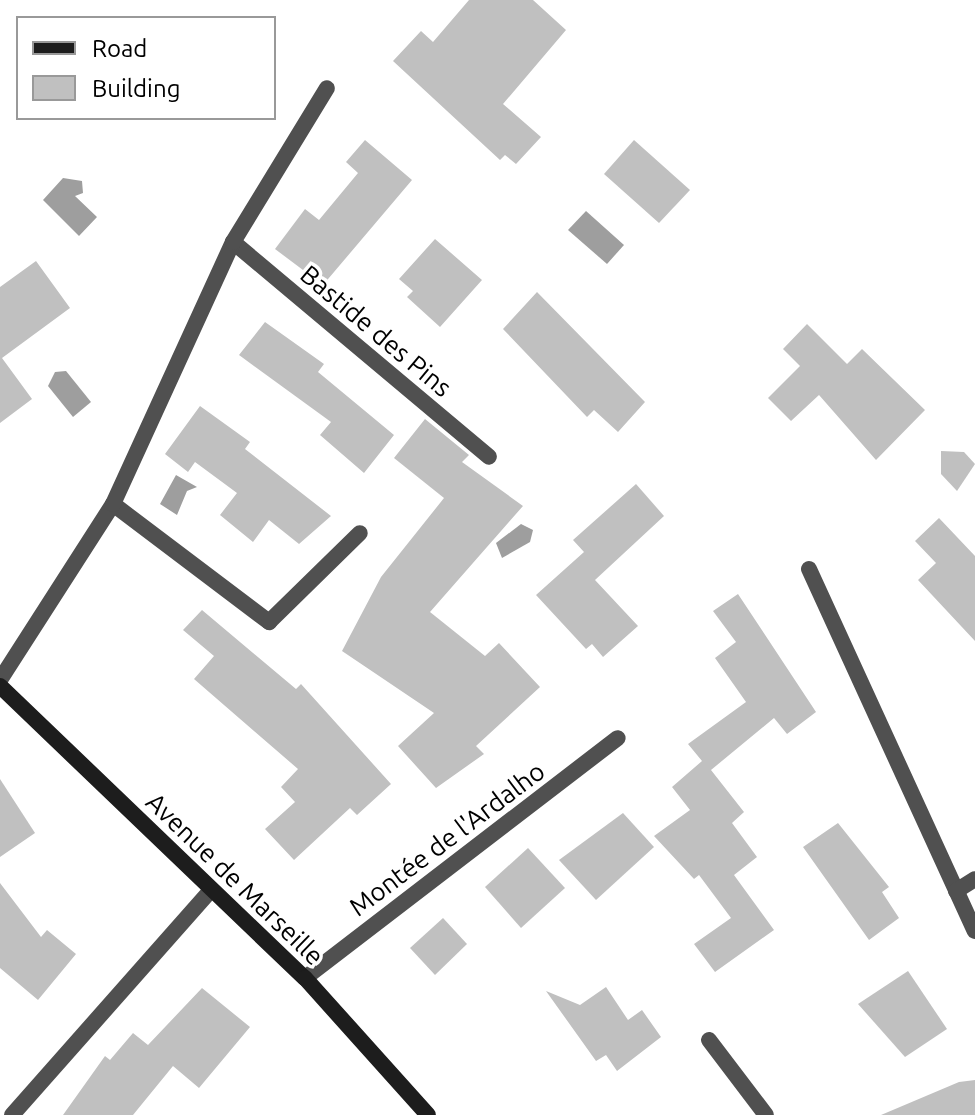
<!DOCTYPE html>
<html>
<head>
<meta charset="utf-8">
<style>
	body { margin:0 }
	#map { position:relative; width:975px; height:1115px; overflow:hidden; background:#fff; font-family:Ubuntu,sans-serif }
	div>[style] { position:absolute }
	.water>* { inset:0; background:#9e9e9e }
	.building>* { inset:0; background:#c0c0c0 }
	.street>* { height:16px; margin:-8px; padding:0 8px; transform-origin:8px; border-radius:8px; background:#505050 }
	.secondary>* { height:16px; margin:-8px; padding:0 8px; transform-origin:8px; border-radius:8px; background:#1d1d1d }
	span { translate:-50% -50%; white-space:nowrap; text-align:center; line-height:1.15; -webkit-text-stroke:7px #fff; paint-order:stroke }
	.street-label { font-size:26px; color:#000 }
	.legend { position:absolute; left:16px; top:16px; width:260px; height:104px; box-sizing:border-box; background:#fff; border:2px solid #999; margin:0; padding:10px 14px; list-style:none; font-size:24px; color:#000 }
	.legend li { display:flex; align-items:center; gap:16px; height:40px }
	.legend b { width:40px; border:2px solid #999 }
</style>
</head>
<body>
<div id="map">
	<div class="water">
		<i style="clip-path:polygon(63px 178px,82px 181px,83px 193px,75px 196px,97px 217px,79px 236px,43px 200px)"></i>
		<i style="clip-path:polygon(586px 211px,624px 245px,607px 264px,568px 230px)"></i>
		<i style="clip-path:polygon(66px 371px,91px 402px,73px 417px,48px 386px,55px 372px)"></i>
		<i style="clip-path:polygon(176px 475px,197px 487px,187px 491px,177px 515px,160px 504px)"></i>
		<i style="clip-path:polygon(521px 524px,533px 530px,530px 542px,502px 558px,496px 543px)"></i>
	</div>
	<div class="building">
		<i style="clip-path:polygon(469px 0,533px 0,566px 30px,503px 104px,541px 137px,516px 164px,505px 155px,500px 160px,393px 61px,421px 31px,433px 42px)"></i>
		<i style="clip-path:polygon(365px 140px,412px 180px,323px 285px,275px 249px,305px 209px,319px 220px,358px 173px,346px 162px)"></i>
		<i style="clip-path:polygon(634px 140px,690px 190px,659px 223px,604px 174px)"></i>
		<i style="clip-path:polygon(435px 239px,482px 280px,440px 327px,407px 297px,413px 291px,399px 279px)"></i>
		<i style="clip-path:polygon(36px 261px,70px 308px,2px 358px,32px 399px,0 423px,0 287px)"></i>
		<i style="clip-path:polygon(537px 292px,645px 402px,618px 432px,594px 410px,587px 417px,503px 329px)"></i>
		<i style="clip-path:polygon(265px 322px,324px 364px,318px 372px,394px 435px,364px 473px,320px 435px,331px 422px,239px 355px)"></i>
		<i style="clip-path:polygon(807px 324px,847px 364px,862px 349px,925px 410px,876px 460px,819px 395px,791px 421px,768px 398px,800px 366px,783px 349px)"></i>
		<i style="clip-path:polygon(200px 406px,250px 442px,245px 449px,331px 516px,299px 544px,269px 520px,253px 542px,220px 515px,237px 493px,195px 462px,188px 472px,165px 454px)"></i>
		<i style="clip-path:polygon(425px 419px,469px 455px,462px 462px,523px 506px,430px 612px,485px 656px,499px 643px,540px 687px,476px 746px,484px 754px,436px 788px,398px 746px,434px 713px,342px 651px,381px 577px,444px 498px,394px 458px)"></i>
		<i style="clip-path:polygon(941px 451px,964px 452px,975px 464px,957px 491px,941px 474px)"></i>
		<i style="clip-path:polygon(636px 484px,664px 516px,595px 580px,638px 626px,603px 657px,592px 644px,586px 649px,536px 595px,584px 552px,573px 540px)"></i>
		<i style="clip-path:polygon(939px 518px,975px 556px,975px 641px,918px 580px,936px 563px,915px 541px)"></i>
		<i style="clip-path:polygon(738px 594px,816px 712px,787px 734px,774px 718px,711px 770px,744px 812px,732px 823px,757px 857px,734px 875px,774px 930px,715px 972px,694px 944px,731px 918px,699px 875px,694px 879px,654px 836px,690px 810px,672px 787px,702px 761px,688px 744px,746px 702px,715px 658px,736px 642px,713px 611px)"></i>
		<i style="clip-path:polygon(202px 610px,296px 689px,301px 684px,391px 784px,357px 815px,350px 808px,294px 860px,265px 829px,295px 802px,281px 787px,298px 769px,194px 679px,214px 656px,183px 630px)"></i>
		<i style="clip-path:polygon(0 779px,35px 833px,0 857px)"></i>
		<i style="clip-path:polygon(623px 813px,654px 847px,596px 900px,559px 860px)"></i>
		<i style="clip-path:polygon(838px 823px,889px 887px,882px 892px,899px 918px,869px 940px,803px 847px)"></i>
		<i style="clip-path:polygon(528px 848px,565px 888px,521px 928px,485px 887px)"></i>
		<i style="clip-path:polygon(0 883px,41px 937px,47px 930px,76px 954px,38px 1000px,0 968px)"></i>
		<i style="clip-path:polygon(443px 918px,467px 944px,435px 975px,410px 948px)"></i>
		<i style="clip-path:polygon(908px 971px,947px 1029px,905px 1057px,858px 1004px)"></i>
		<i style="clip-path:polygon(606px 987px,628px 1020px,642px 1010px,661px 1037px,617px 1071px,606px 1055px,596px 1061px,546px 991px,580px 1005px)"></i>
		<i style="clip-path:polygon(202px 988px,250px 1027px,199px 1088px,173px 1066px,133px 1115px,63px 1115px,105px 1056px,110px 1060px,133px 1033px,148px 1045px)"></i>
		<i style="clip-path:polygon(975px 1080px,975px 1115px,881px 1115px,959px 1082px)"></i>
	</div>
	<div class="street">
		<i style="left:233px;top:242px;width:334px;rotate:40deg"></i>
		<i style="left:113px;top:504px;width:196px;rotate:37.1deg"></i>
		<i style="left:269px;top:622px;width:127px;rotate:-44.4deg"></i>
		<i style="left:809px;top:569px;width:398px;rotate:65.4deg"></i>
		<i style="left:0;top:680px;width:209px;rotate:-57.3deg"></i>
		<i style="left:113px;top:504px;width:288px;rotate:-65.4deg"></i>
		<i style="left:233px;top:242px;width:180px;rotate:-58.6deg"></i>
		<i style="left:956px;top:891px;width:22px;rotate:-32deg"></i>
		<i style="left:305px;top:978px;width:394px;rotate:-37.5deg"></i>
		<i style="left:709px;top:1040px;width:94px;rotate:52.8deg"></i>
		<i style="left:12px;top:1115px;width:299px;rotate:-48.5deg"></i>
	</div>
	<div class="secondary">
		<i style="left:0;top:686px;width:422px;rotate:43.8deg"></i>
		<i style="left:305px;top:978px;width:184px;rotate:48.1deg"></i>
	</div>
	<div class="street-label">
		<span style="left:376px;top:331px;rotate:40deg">Bastide des Pins</span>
		<span style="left:447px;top:839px;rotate:-37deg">Montée de l'Ardalho</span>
		<span style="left:235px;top:879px;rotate:44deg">Avenue de Marseille</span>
	</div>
	<ul class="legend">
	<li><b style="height:10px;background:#1d1d1d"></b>Road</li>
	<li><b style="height:22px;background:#c0c0c0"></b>Building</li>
	</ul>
</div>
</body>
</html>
